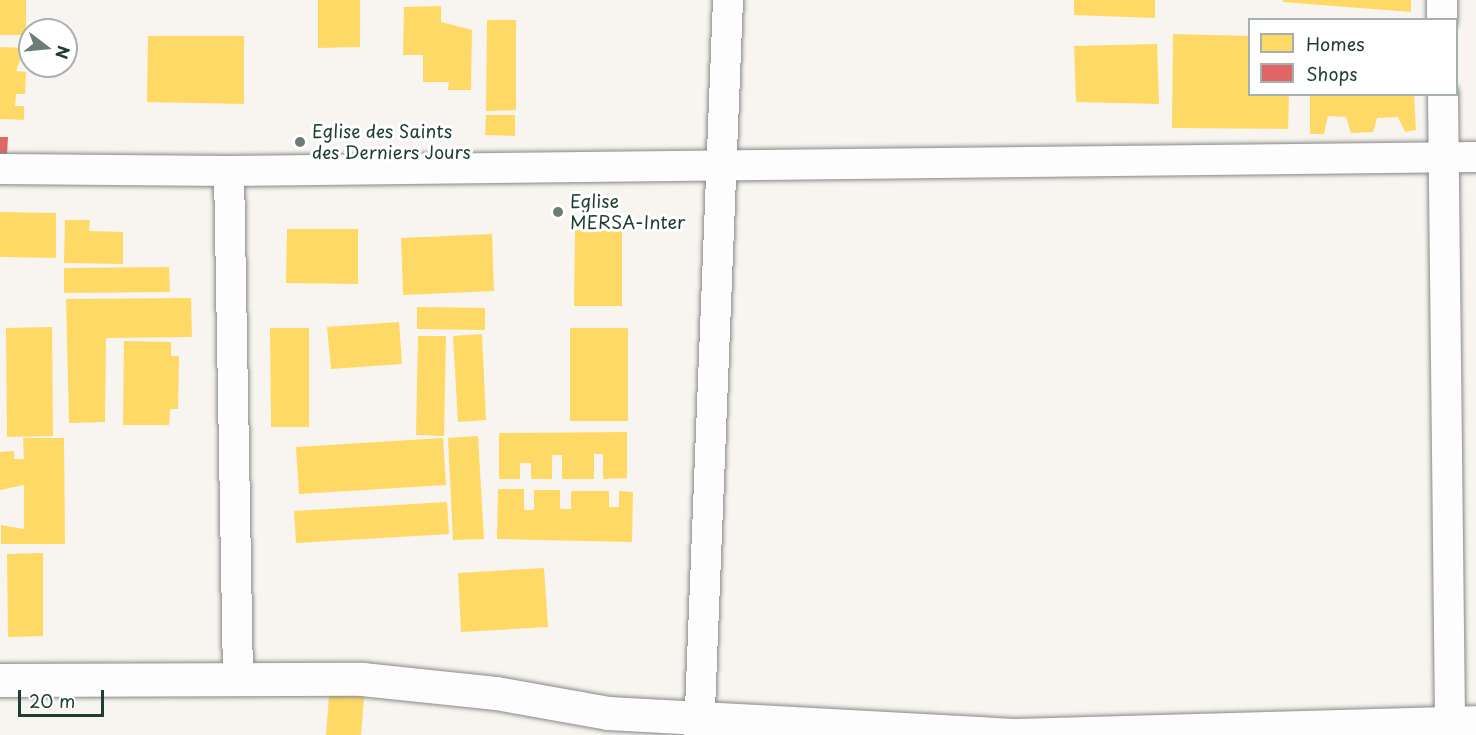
<!DOCTYPE html>
<html>
<head>
<meta charset="utf-8">
<style>
	body { margin:0 }
	#map { position:relative; width:1476px; height:735px; overflow:hidden; background:#f8f4f0; font-family:"Playpen Sans",sans-serif }
	div>[style] { position:absolute }
	.homes>* { inset:0; background:#ffd966 }
	.shops>* { inset:0; background:#e06666 }
	.roads { filter:drop-shadow(0 0 2px #868a86) drop-shadow(0 0 2px #868a86) }
	.street>* { height:30px; margin:-15px; padding:0 15px; transform-origin:15px; border-radius:15px; background:#fefdfd }
	.secondary>* { height:33px; margin:-16.5px; padding:0 16.5px; transform-origin:16.5px; border-radius:16.5px; background:#fefdfd }
	.dots>* { width:16px; height:16px; translate:-50% -50%; box-sizing:border-box; border:3px solid #fff; border-radius:50% }
	span { translate:-50% -50%; white-space:nowrap; text-align:center; line-height:1.15; -webkit-text-stroke:6px #fff; paint-order:stroke }
	.poi-label { font-size:18px; color:#1f3d34 }
	.left { translate:0 -50%; text-align:left }
	.legend { position:absolute; left:1248px; top:18px; width:210px; height:78px; box-sizing:border-box; background:#fff; border:2px solid #a5b1ae; margin:0; padding:8px 10px; list-style:none; font-size:18px; color:#1f3d34 }
	.legend li { display:flex; align-items:center; gap:12px; height:30px }
	.legend b { width:30px; border:2px solid #a5b1ae }
	.north { position:absolute; left:18px; top:18px; width:60px; height:60px; box-sizing:border-box; background:#fff; border:2px solid #a5b1ae; border-radius:50%; rotate:106deg; font-size:16px; font-weight:700; line-height:24px; text-align:center; color:#1f3d34 }
	.north::after { content:''; display:block; margin:auto; width:21px; height:27px; background:#6b7d76; clip-path:polygon(50% 0,100% 100%,50% 72%,0 100%) }
	.scale { position:absolute; left:18px; top:690px; width:86px; height:27px; box-sizing:border-box; border:3px solid #1f3d34; border-top:0; padding-left:8px; font-size:18px; line-height:21px; white-space:nowrap; color:#1f3d34; -webkit-text-stroke:4px #fff; paint-order:stroke }
</style>
</head>
<body>
<div id="map">
	<div class="homes">
		<i style="clip-path:polygon(0 0,26px 0,26px 35px,0 35px)"></i>
		<i style="clip-path:polygon(318px 0,360px 0,360px 47px,318px 48px)"></i>
		<i style="clip-path:polygon(1074px 0,1155px 0,1155px 18px,1074px 15px)"></i>
		<i style="clip-path:polygon(1283px 0,1411px 0,1411px 12px,1283px 2px)"></i>
		<i style="clip-path:polygon(441px 6px,441px 22px,472px 30px,471px 90px,448px 90px,449px 82px,423px 82px,423px 55px,403px 55px,404px 7px)"></i>
		<i style="clip-path:polygon(487px 20px,516px 20px,516px 110px,486px 111px)"></i>
		<i style="clip-path:polygon(1173px 34px,1250px 36px,1250px 94px,1289px 94px,1288px 129px,1172px 128px)"></i>
		<i style="clip-path:polygon(148px 36px,244px 36px,244px 104px,147px 102px)"></i>
		<i style="clip-path:polygon(1157px 44px,1159px 104px,1076px 102px,1074px 46px)"></i>
		<i style="clip-path:polygon(0 47px,25px 48px,16px 71px,26px 72px,25px 94px,16px 94px,15px 106px,24px 106px,24px 120px,0 119px)"></i>
		<i style="clip-path:polygon(1310px 94px,1414px 94px,1416px 130px,1405px 132px,1398px 117px,1377px 118px,1373px 132px,1351px 133px,1346px 117px,1328px 116px,1324px 134px,1310px 134px)"></i>
		<i style="clip-path:polygon(486px 115px,515px 115px,515px 136px,485px 135px)"></i>
		<i style="clip-path:polygon(0 212px,56px 213px,56px 258px,0 257px)"></i>
		<i style="clip-path:polygon(65px 220px,90px 220px,89px 231px,123px 232px,123px 264px,64px 263px)"></i>
		<i style="clip-path:polygon(287px 229px,358px 229px,358px 284px,286px 283px)"></i>
		<i style="clip-path:polygon(575px 230px,622px 231px,622px 306px,574px 306px)"></i>
		<i style="clip-path:polygon(492px 234px,494px 291px,403px 295px,401px 238px)"></i>
		<i style="clip-path:polygon(169px 267px,170px 292px,64px 293px,64px 268px)"></i>
		<i style="clip-path:polygon(191px 298px,192px 337px,106px 338px,105px 422px,69px 423px,66px 299px)"></i>
		<i style="clip-path:polygon(417px 307px,485px 308px,485px 330px,417px 329px)"></i>
		<i style="clip-path:polygon(399px 322px,402px 364px,331px 369px,327px 327px)"></i>
		<i style="clip-path:polygon(52px 327px,53px 436px,7px 437px,6px 328px)"></i>
		<i style="clip-path:polygon(270px 328px,309px 328px,309px 427px,271px 427px)"></i>
		<i style="clip-path:polygon(570px 328px,628px 328px,628px 421px,570px 421px)"></i>
		<i style="clip-path:polygon(482px 334px,486px 420px,458px 422px,453px 336px)"></i>
		<i style="clip-path:polygon(418px 336px,446px 336px,444px 436px,416px 435px)"></i>
		<i style="clip-path:polygon(124px 341px,171px 342px,171px 356px,179px 356px,178px 409px,170px 409px,169px 425px,123px 425px)"></i>
		<i style="clip-path:polygon(627px 432px,627px 478px,603px 479px,603px 454px,594px 454px,594px 479px,562px 479px,562px 455px,552px 455px,552px 479px,531px 479px,531px 463px,520px 463px,520px 479px,499px 479px,499px 433px)"></i>
		<i style="clip-path:polygon(478px 436px,484px 539px,453px 540px,448px 438px)"></i>
		<i style="clip-path:polygon(23px 438px,64px 438px,65px 544px,1px 544px,1px 525px,24px 529px,24px 485px,0 490px,0 452px,14px 451px,14px 459px,24px 459px)"></i>
		<i style="clip-path:polygon(443px 438px,446px 485px,299px 494px,296px 447px)"></i>
		<i style="clip-path:polygon(498px 489px,524px 489px,524px 510px,534px 510px,534px 490px,560px 490px,560px 509px,571px 509px,571px 491px,609px 491px,609px 507px,619px 507px,619px 491px,633px 492px,632px 542px,497px 539px)"></i>
		<i style="clip-path:polygon(447px 502px,449px 534px,296px 543px,294px 511px)"></i>
		<i style="clip-path:polygon(43px 553px,43px 636px,8px 637px,7px 554px)"></i>
		<i style="clip-path:polygon(544px 568px,548px 627px,461px 632px,458px 573px)"></i>
		<i style="clip-path:polygon(330px 683px,365px 685px,361px 735px,326px 735px)"></i>
	</div>
	<div class="shops">
		<i style="clip-path:polygon(0 137px,8px 137px,7px 154px,0 154px)"></i>
	</div>
	<div class="roads">
		<div class="street">
			<i style="left:1442px;top:0;width:20px;rotate:90deg"></i>
			<i style="left:1443px;top:94px;width:629px;rotate:89.36deg"></i>
			<i style="left:0;top:169px;width:229px;rotate:0.5deg"></i>
			<i style="left:229px;top:171px;width:1247px;rotate:-0.64deg"></i>
			<i style="left:229px;top:171px;width:505px;rotate:88.98deg"></i>
			<i style="left:699px;top:735px;width:736px;rotate:-87.74deg"></i>
		</div>
		<div class="secondary">
			<i style="left:0;top:680px;width:362px;rotate:-0.2deg"></i>
			<i style="left:362px;top:679px;width:135px;rotate:6deg"></i>
			<i style="left:496px;top:693px;width:114px;rotate:10.1deg"></i>
			<i style="left:608px;top:713px;width:405px;rotate:3.1deg"></i>
			<i style="left:1015px;top:735px;width:461px;rotate:-1.6deg"></i>
		</div>
	</div>
	<div class="dots">
		<i style="left:300px;top:142px;background:#6b7d76"></i>
		<i style="left:558px;top:212px;background:#6b7d76"></i>
	</div>
	<div class="poi-label">
		<span class="left" style="left:312px;top:142px">Eglise des Saints<br>des Derniers Jours</span>
		<span class="left" style="left:570px;top:212px">Eglise<br>MERSA-Inter</span>
	</div>
	<ul class="legend">
	<li><b style="height:16px;background:#ffd966"></b>Homes</li>
	<li><b style="height:16px;background:#e06666"></b>Shops</li>
	</ul>
	<div class="north">N</div>
	<div class="scale">20 m</div>
</div>
</body>
</html>
